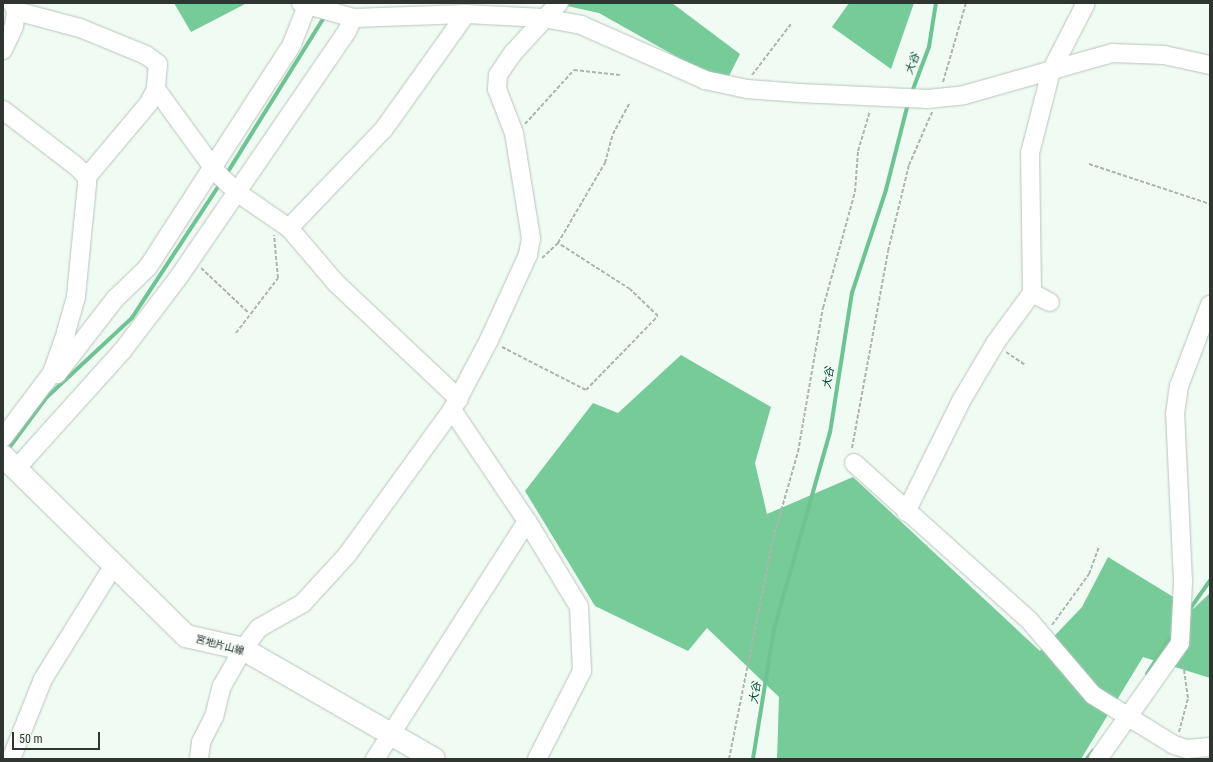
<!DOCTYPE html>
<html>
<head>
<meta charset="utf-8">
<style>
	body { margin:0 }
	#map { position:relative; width:1213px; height:762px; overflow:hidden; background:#f0fbf4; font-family:"Roboto Condensed","Noto Sans JP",sans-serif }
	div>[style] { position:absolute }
	.forest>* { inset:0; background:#76cb99 }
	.stream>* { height:3.5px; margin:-1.75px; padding:0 1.75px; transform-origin:1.75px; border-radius:1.75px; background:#6ec392 }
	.path>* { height:2px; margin-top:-1px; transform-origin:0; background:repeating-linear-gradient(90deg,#adb5b0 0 4px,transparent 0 6px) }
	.roads { filter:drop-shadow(0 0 1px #bac4bd) drop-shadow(0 0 1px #bac4bd) }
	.minor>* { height:18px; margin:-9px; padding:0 9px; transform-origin:9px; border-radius:9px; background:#fff }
	.major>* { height:22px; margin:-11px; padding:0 11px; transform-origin:11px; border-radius:11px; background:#fff }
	span { translate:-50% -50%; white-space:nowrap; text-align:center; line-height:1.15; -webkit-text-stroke:3px #f0fbf4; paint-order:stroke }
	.street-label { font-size:10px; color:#313532 }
	.water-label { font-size:11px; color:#034a2b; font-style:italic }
	.frame { position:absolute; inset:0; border:4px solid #313532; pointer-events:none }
	.scale { position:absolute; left:12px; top:732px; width:88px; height:18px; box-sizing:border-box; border:2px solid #313532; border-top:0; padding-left:5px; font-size:12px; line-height:14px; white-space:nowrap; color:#313532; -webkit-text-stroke:3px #f0fbf4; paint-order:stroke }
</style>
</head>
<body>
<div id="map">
	<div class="forest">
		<i style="clip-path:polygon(174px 3px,247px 3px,191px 32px)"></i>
		<i style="clip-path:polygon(570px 3px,672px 3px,740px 54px,729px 76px,702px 71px,599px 13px,567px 6px)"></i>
		<i style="clip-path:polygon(849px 3px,914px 3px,891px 69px,832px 27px)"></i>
		<i style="clip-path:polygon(681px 355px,771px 407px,755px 463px,767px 514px,853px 477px,1040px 651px,1082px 607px,1108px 557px,1193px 609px,1210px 593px,1210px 678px,1143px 657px,1081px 759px,777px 759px,779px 697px,707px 628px,688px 651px,595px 606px,525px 491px,593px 403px,618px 413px)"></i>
	</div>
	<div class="stream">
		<i style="left:912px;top:92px;width:48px;rotate:-69.3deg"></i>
		<i style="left:929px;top:47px;width:45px;rotate:-81deg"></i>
		<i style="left:226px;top:175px;width:187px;rotate:-58.1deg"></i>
		<i style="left:7px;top:451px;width:67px;rotate:-53.5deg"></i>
		<i style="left:47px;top:397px;width:116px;rotate:-42.9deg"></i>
		<i style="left:132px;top:318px;width:160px;rotate:-56.7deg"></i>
		<i style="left:1188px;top:612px;width:39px;rotate:-55deg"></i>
		<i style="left:1147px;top:674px;width:48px;rotate:-57deg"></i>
		<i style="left:753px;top:759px;width:132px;rotate:-80.8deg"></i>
		<i style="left:774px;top:629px;width:204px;rotate:-74.1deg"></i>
		<i style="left:830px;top:433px;width:142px;rotate:-81.1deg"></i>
		<i style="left:852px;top:293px;width:108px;rotate:-71.7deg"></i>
		<i style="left:886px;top:190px;width:89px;rotate:-75.7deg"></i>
		<i style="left:1087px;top:759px;width:10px;rotate:-53deg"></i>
	</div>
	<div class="path">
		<i style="left:752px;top:75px;width:64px;rotate:-52.6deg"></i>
		<i style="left:943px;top:82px;width:82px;rotate:-73.8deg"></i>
		<i style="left:525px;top:124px;width:73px;rotate:-47.8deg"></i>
		<i style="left:574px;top:70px;width:46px;rotate:6.2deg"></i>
		<i style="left:1089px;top:164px;width:127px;rotate:18.3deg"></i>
		<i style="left:542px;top:258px;width:22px;rotate:-43deg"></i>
		<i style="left:558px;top:243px;width:93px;rotate:-59.6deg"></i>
		<i style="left:605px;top:163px;width:30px;rotate:-75deg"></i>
		<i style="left:613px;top:134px;width:36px;rotate:-62deg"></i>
		<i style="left:201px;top:268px;width:66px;rotate:43.2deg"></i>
		<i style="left:236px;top:333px;width:69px;rotate:-52.6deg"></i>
		<i style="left:278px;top:278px;width:43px;rotate:-95.3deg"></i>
		<i style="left:502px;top:347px;width:94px;rotate:27.1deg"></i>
		<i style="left:586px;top:390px;width:103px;rotate:-45.8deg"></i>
		<i style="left:658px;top:316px;width:39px;rotate:-136deg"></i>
		<i style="left:630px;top:289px;width:85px;rotate:-147.4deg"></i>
		<i style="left:1006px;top:352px;width:23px;rotate:34deg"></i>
		<i style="left:852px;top:448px;width:200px;rotate:-79.6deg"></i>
		<i style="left:888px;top:251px;width:89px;rotate:-76.3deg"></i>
		<i style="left:909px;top:165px;width:58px;rotate:-66.5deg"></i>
		<i style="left:1052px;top:625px;width:63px;rotate:-54deg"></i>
		<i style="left:1089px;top:574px;width:30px;rotate:-70deg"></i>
		<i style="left:1179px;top:732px;width:35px;rotate:-75deg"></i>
		<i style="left:1188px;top:698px;width:34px;rotate:-98deg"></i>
		<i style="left:729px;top:759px;width:224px;rotate:-78.7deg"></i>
		<i style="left:773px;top:539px;width:91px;rotate:-74deg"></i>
		<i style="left:798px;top:452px;width:146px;rotate:-80.2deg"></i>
		<i style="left:823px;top:308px;width:120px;rotate:-74.6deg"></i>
		<i style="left:855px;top:192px;width:41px;rotate:-85.8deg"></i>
		<i style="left:858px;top:151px;width:42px;rotate:-73.3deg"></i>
	</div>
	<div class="roads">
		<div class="minor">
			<i style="left:301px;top:3px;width:54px;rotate:16.1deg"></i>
			<i style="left:353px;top:18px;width:113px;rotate:-2deg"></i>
			<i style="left:466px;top:14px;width:77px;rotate:3deg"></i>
			<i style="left:543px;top:18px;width:39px;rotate:10deg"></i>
			<i style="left:581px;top:25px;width:136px;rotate:23.9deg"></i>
			<i style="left:705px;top:80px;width:43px;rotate:12.1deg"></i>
			<i style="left:747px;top:89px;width:53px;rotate:4.3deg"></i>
			<i style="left:800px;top:93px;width:128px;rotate:2.7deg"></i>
			<i style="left:928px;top:99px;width:36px;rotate:-6deg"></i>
			<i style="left:964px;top:95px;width:154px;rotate:-15.8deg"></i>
			<i style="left:1112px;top:53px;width:52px;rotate:2.2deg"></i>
			<i style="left:1164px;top:55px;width:47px;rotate:12.3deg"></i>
			<i style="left:16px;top:11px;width:66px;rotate:14.9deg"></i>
			<i style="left:80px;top:28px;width:71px;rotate:22.2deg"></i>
			<i style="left:146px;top:55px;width:15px;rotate:37deg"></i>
			<i style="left:158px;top:64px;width:25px;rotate:95deg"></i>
			<i style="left:156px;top:89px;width:16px;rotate:117deg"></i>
			<i style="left:149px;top:103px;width:97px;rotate:130deg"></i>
			<i style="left:3px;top:50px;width:26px;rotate:-65deg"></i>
			<i style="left:14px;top:26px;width:15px;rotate:-82deg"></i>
			<i style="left:16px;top:11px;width:9px;rotate:-117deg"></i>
			<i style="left:156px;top:89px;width:104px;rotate:54deg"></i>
			<i style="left:217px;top:173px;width:29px;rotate:44deg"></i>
			<i style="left:238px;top:193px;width:62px;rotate:34.5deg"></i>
			<i style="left:289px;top:228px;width:137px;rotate:-46.2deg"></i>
			<i style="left:384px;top:129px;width:141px;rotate:-54.5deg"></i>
			<i style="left:3px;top:110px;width:92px;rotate:37.5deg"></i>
			<i style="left:76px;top:166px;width:16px;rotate:45deg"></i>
			<i style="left:87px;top:177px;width:7px;rotate:90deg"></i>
			<i style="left:87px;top:184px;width:114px;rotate:95.6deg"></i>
			<i style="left:76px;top:297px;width:37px;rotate:106deg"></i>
			<i style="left:66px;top:333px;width:42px;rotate:109.3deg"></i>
			<i style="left:52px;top:373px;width:81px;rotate:127deg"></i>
			<i style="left:289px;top:228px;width:72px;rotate:49.5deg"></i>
			<i style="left:336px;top:283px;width:169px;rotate:43.3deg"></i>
			<i style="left:1032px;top:293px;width:20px;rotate:27deg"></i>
			<i style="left:52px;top:373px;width:5px;rotate:11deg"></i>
			<i style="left:57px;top:374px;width:95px;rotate:-52.3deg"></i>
			<i style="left:115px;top:299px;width:46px;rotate:-44.1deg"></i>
			<i style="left:148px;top:267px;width:265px;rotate:-57.1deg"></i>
			<i style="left:292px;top:44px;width:44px;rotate:-68.7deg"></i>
			<i style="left:452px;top:410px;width:134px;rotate:56deg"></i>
			<i style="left:527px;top:521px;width:100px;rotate:58.8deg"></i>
			<i style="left:579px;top:607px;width:64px;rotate:87.3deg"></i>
			<i style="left:582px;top:671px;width:99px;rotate:117.1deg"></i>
			<i style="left:854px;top:463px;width:235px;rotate:41.9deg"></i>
			<i style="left:1029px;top:620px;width:99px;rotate:49.5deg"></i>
			<i style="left:1093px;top:695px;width:95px;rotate:31.7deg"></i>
			<i style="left:1174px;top:745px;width:14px;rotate:17deg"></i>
			<i style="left:1187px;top:749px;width:23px;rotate:-5deg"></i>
			<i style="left:15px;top:470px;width:161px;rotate:-48deg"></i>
			<i style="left:123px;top:350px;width:91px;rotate:-52.6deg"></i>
			<i style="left:178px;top:278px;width:299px;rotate:-55.6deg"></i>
			<i style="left:347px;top:31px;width:14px;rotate:-65deg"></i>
			<i style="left:906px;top:512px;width:124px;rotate:-63.6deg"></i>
			<i style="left:961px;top:401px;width:69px;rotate:-59.3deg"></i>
			<i style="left:996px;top:342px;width:61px;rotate:-53.7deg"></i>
			<i style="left:1032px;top:293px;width:140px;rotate:-90.8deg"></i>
			<i style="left:1030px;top:153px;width:85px;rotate:-75.6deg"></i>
			<i style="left:1051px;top:71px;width:76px;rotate:-62.8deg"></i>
			<i style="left:11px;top:759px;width:86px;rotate:-68.2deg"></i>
			<i style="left:43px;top:679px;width:134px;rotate:-58.1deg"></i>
			<i style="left:199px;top:759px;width:17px;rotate:-83deg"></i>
			<i style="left:201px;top:742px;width:28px;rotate:-63deg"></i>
			<i style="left:214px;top:717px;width:32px;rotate:-76deg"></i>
			<i style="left:222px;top:686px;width:43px;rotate:-60.4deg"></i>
			<i style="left:243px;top:649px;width:26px;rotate:-53deg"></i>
			<i style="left:259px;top:628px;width:51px;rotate:-29.6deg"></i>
			<i style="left:303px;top:603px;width:65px;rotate:-47.5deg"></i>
			<i style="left:347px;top:555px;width:179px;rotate:-54.1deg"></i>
			<i style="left:452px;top:410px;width:79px;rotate:-62.1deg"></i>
			<i style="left:489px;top:340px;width:94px;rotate:-65.4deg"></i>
			<i style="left:528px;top:255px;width:17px;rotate:-80deg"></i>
			<i style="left:531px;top:238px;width:106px;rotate:-99.2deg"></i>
			<i style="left:514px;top:133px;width:47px;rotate:-111.1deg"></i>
			<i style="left:497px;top:89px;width:14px;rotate:-86deg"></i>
			<i style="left:498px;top:75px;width:27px;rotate:-56deg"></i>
			<i style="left:513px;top:53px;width:68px;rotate:-47.4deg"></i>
			<i style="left:375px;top:759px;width:282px;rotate:-57.4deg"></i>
			<i style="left:1098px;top:759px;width:142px;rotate:-54.7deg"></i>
			<i style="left:1180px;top:643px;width:62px;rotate:-87.2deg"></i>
			<i style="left:1183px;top:581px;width:167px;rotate:-92.7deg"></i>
			<i style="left:1175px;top:414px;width:28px;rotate:-82deg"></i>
			<i style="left:1179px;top:386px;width:87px;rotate:-69.1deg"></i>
		</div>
		<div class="major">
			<i style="left:3px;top:456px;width:257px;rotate:44.5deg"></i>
			<i style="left:186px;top:636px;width:58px;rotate:12.8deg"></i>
			<i style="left:243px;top:649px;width:220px;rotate:29.9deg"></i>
		</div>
	</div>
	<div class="street-label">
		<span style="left:220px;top:645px;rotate:15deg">宮地片山線</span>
	</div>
	<div class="water-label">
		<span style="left:913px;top:64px;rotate:-69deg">大谷</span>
		<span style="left:829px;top:378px;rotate:-81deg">大谷</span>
		<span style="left:756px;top:693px;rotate:-82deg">大谷</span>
	</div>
	<div class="frame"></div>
	<div class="scale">50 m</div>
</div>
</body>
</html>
